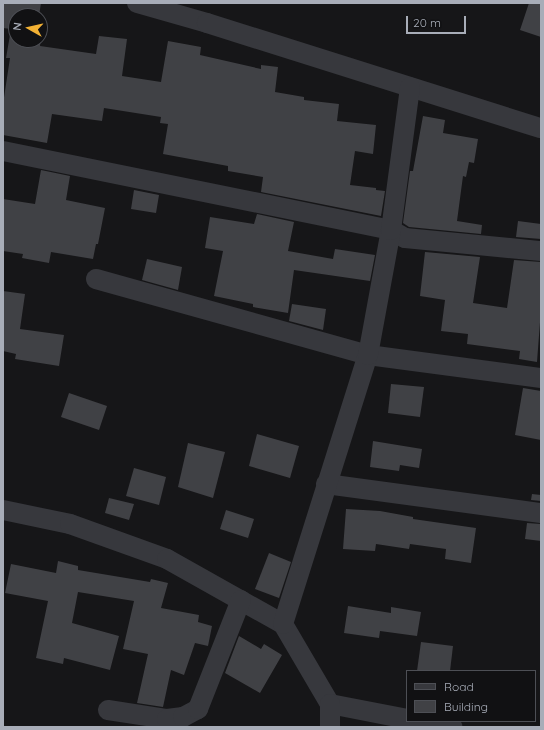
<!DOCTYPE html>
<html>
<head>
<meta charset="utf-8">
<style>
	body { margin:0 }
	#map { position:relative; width:544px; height:730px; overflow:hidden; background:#161618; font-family:Quicksand,sans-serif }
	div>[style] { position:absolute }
	.building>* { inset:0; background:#404145 }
	.minor>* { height:20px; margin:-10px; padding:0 10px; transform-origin:10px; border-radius:10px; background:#37383d }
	span { translate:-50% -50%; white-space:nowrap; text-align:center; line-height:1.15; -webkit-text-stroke:3px #111113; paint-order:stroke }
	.frame { position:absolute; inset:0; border:4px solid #a8adb8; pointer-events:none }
	.legend { position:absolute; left:406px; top:670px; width:130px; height:52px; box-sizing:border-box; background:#111113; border:1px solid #4d4f55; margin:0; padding:5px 7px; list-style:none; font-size:12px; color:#a8adb8 }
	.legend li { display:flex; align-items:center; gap:8px; height:20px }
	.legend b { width:20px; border:1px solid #4d4f55 }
	.north { position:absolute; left:8px; top:8px; width:40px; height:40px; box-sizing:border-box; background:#111113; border:1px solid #4d4f55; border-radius:50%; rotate:278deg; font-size:11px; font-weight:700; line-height:16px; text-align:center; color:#a8adb8 }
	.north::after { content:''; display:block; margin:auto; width:14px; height:18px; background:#f2b134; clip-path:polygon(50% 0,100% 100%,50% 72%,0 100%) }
	.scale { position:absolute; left:406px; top:16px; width:60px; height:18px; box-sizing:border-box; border:2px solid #a8adb8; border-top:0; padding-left:5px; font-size:12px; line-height:14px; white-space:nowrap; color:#a8adb8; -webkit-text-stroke:3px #111113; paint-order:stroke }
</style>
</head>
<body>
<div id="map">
	<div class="building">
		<i style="clip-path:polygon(3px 3px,41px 3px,39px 16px,16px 16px,16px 40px,40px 40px,41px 36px,40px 46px,96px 54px,99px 36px,127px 39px,122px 76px,161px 82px,168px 41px,201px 47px,200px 55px,261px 69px,261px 65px,278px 67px,275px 92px,304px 97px,304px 100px,339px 104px,337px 121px,376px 125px,373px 154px,355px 151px,350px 185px,376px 188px,376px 190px,385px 191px,381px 216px,261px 192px,263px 177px,228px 171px,228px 166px,163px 154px,168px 124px,160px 123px,161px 117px,104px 108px,102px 121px,52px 114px,47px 143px,3px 135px,3px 104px,10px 58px,6px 58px,11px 29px,3px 28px)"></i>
		<i style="clip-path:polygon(529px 3px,541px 3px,541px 37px,520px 30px)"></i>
		<i style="clip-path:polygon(423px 116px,445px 120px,443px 133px,478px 139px,474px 163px,469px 162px,466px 177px,463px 176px,457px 221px,482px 225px,481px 234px,409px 227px,403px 223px,410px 171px,413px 171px)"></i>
		<i style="clip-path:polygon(41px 170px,70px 176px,66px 200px,105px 208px,98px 244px,96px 244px,93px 259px,51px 252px,49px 263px,22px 258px,23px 254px,3px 251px,3px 199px,35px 204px)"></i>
		<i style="clip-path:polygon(134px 190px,159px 195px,156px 213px,131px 209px)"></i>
		<i style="clip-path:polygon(257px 214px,294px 222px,288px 251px,333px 259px,335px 249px,375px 255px,370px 281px,294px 270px,288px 313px,253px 307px,253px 304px,214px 296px,223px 251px,205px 248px,210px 217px,254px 224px)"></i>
		<i style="clip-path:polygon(518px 221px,541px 224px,541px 239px,516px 237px)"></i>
		<i style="clip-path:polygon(425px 252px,480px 257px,473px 303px,507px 308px,514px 260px,541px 262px,541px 309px,537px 362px,519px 359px,520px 351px,467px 344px,468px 334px,441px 331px,445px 300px,420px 296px)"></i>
		<i style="clip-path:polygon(147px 259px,182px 267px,178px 290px,142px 280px)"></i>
		<i style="clip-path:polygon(3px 291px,25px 294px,20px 329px,64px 335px,59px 366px,15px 359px,16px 354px,3px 351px)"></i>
		<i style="clip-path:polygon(292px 304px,326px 309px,323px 330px,289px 321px)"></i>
		<i style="clip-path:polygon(391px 384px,424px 387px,420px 417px,388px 413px)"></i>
		<i style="clip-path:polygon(523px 388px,541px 391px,541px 440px,515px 435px)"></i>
		<i style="clip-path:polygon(69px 393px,107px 406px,99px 430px,61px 417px)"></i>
		<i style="clip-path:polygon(257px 434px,299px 446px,290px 478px,249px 466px)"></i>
		<i style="clip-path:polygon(373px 441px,422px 449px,419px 468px,400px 465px,399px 471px,370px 467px)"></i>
		<i style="clip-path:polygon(188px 443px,225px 452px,213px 498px,178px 487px)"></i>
		<i style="clip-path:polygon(134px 468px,166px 477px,159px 505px,126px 496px)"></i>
		<i style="clip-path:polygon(532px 494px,541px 495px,541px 501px,531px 500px)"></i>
		<i style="clip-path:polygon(109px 498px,134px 504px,129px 520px,105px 513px)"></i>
		<i style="clip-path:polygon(346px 509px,380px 511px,413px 517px,413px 519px,476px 528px,471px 563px,445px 559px,446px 549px,410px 544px,409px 549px,376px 544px,375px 551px,343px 549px)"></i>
		<i style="clip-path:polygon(226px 510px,254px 519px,248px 538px,220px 529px)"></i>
		<i style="clip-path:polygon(527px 523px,541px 524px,541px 541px,525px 539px)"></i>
		<i style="clip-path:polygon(269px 553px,291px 562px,279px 598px,255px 589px)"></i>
		<i style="clip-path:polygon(58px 561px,78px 566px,78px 570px,150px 582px,151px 579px,168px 583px,161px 608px,199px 615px,198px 622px,212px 626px,208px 646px,195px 643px,184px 675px,171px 670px,163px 707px,137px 703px,148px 654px,123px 649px,134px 601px,78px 592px,72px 623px,119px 636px,110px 670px,64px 658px,63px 664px,36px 658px,48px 601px,5px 593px,11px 564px,56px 573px)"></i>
		<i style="clip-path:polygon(348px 606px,391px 613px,391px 607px,421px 612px,417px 636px,380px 631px,379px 638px,344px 633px)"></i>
		<i style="clip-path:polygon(239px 636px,261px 649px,264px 644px,282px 655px,260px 693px,225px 673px)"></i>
		<i style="clip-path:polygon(421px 642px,453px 646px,450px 671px,417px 671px)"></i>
	</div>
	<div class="minor">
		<i style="left:137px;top:3px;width:73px;rotate:15.9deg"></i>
		<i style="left:207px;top:23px;width:350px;rotate:17.5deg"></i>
		<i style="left:3px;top:151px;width:396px;rotate:11.5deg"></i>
		<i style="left:391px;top:230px;width:16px;rotate:30deg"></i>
		<i style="left:405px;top:238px;width:137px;rotate:5.5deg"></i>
		<i style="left:96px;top:279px;width:282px;rotate:15.6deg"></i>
		<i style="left:368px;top:355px;width:175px;rotate:7.6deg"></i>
		<i style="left:326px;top:484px;width:217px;rotate:7.7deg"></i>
		<i style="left:3px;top:510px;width:68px;rotate:11.8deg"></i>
		<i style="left:70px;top:524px;width:103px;rotate:19.8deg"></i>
		<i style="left:167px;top:559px;width:133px;rotate:29.3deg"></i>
		<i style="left:283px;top:624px;width:93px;rotate:59.6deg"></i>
		<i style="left:330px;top:704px;width:78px;rotate:11deg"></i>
		<i style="left:283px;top:624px;width:282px;rotate:-72.5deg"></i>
		<i style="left:368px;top:355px;width:127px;rotate:-79.6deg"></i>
		<i style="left:391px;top:230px;width:144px;rotate:-82.4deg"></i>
		<i style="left:330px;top:704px;width:23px;rotate:90deg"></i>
		<i style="left:108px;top:710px;width:60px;rotate:8.7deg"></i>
		<i style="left:167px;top:719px;width:16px;rotate:-7deg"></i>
		<i style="left:183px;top:717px;width:17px;rotate:-28deg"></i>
		<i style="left:198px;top:709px;width:117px;rotate:-68.5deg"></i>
		<i style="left:419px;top:721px;width:34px;rotate:10deg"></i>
	</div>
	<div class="frame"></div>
	<ul class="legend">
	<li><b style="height:5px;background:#37383d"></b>Road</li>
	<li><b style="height:11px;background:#404145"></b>Building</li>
	</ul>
	<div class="north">N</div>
	<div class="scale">20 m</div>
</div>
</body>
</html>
